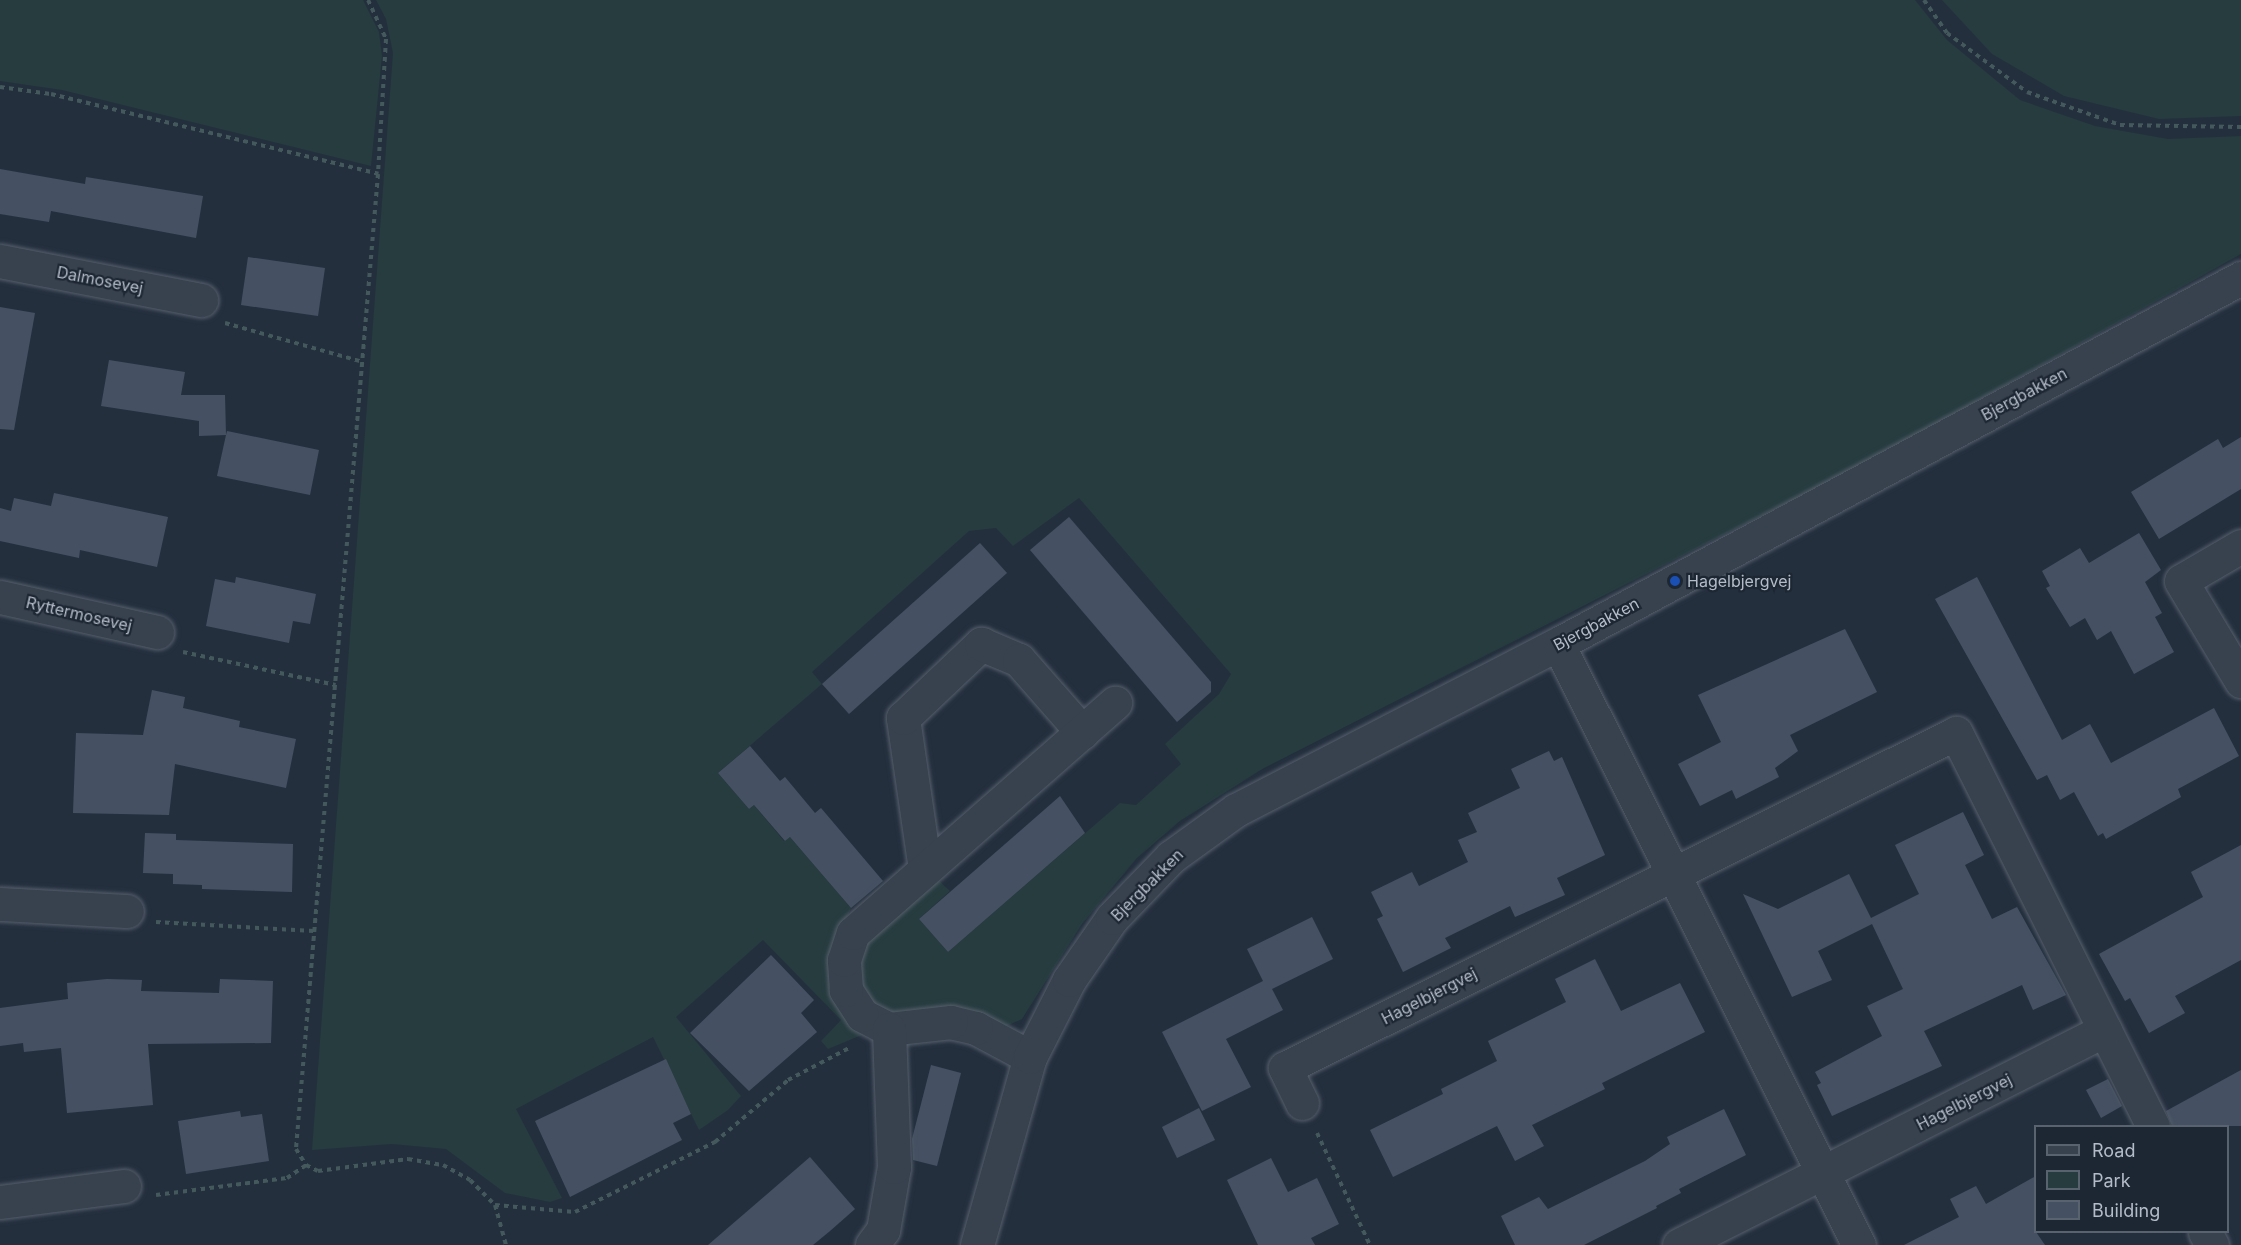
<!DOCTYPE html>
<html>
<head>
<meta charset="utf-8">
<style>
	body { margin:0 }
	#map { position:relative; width:2241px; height:1245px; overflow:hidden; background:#242f3e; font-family:Inter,sans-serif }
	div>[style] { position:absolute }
	.green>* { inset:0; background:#263c3f }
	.building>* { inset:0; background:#455162 }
	.path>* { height:4px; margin-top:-2px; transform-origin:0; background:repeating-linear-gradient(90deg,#44595c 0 4.5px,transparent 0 9px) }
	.roads { filter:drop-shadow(0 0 2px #565f6c) drop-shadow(0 0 2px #565f6c) }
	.minor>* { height:33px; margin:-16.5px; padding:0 16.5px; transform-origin:16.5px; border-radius:16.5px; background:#38414e }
	.dots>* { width:16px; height:16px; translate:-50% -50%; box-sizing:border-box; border:3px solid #1d2633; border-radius:50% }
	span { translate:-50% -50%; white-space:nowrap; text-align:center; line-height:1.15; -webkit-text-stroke:4.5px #1d2633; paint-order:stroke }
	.street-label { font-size:16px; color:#b4bcc9 }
	.poi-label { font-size:16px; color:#b4bcc9 }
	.left { translate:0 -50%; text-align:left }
	.legend { position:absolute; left:2034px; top:1125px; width:195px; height:108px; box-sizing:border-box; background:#1d2633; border:2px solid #59626f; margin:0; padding:8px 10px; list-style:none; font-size:18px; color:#b4bcc9 }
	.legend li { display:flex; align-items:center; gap:12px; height:30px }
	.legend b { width:30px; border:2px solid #59626f }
</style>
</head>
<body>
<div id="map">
	<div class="green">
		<i style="clip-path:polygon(0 0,363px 0,379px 32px,382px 56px,371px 166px,62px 90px,0 81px)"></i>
		<i style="clip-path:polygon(376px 0,1915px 0,1947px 40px,2020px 100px,2095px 126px,2168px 139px,2241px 136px,2241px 254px,1865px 463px,1264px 768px,1180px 821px,1137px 858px,1082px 924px,1022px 1019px,1002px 1028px,960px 1012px,895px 1018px,878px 1010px,860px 992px,856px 962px,866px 934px,935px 877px,950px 891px,919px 919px,948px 952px,1120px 803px,1136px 805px,1181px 764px,1165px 744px,1219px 694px,1231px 674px,1079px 498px,1013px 546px,996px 528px,969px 531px,812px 672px,822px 684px,718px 773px,749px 809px,754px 805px,784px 841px,790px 837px,851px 908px,834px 950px,831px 979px,850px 1018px,869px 1032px,828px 1049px,821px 1041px,841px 1020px,763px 940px,676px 1017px,741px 1096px,728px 1110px,699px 1130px,653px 1037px,516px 1109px,562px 1198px,550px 1202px,505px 1193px,446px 1149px,392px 1144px,312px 1150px,393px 53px,386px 19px)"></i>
		<i style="clip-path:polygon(1942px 0,2241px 0,2241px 116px,2159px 119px,2064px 96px,1992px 54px)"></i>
	</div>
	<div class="building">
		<i style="clip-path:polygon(0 169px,85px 184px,86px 177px,203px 196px,196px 238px,51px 211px,49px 222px,0 214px)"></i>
		<i style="clip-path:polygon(248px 257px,325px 268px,318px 316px,241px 305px)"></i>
		<i style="clip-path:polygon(0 307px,35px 313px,14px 430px,0 429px)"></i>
		<i style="clip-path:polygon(109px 360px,185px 372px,181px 395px,225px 395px,226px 435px,227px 431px,319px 450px,310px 495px,217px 476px,226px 435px,199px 436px,199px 421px,101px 406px)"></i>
		<i style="clip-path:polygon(2241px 437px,2241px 489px,2159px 539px,2131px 492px,2218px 439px,2223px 448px)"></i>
		<i style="clip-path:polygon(54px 493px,168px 517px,157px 567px,80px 550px,79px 558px,0 541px,0 508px,11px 511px,14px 498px,51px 506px)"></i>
		<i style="clip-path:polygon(1069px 517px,1211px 682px,1211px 692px,1177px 722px,1030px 550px)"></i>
		<i style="clip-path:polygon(2139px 533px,2161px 570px,2145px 582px,2162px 613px,2155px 617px,2174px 652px,2134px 674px,2111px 631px,2097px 640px,2085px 618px,2070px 627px,2046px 588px,2050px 586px,2042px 571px,2080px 548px,2089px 563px)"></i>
		<i style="clip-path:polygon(980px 543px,1007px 573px,849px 714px,822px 684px)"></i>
		<i style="clip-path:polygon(236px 577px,316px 594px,310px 624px,293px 621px,289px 643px,206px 626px,215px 579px,235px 583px)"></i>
		<i style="clip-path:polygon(1977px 577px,2062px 740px,2090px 724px,2111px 763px,2214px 708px,2239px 756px,2178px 789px,2181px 797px,2106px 839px,2103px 833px,2098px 836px,2074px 792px,2060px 800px,2047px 775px,2037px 780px,1935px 599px)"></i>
		<i style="clip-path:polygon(1845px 629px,1877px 692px,1790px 735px,1798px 751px,1775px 768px,1779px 777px,1736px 799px,1732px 790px,1700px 806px,1678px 764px,1721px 742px,1698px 695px)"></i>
		<i style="clip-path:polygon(152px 690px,185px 697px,183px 708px,240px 721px,239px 727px,296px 739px,286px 788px,175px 764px,169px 815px,73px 813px,76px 733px,143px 735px)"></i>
		<i style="clip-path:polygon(750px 746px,780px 781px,785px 777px,815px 813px,821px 808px,883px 881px,851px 908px,790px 837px,785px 841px,754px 805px,749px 809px,718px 773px)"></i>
		<i style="clip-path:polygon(1549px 751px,1554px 761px,1562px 757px,1605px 855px,1557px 878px,1565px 895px,1515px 917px,1510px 906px,1445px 938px,1451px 948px,1403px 972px,1377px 919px,1383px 916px,1371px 892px,1412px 872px,1419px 886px,1468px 862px,1458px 840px,1477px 832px,1468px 813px,1520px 788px,1511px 769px)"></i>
		<i style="clip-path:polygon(1060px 796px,1085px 833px,948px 952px,919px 919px)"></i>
		<i style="clip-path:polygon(1963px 812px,1984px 855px,1965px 865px,1992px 919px,2017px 907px,2066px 995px,2033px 1010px,2022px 985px,1924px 1031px,1942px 1066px,1832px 1116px,1817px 1085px,1821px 1083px,1815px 1072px,1882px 1036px,1867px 1006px,1903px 989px,1872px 924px,1818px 951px,1832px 980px,1792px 997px,1743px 894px,1778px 909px,1849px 874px,1871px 918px,1919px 894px,1895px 845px)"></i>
		<i style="clip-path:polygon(145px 833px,176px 834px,176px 840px,293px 844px,292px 892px,202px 889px,202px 885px,173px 884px,173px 874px,143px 873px)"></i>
		<i style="clip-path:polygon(2241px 845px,2241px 960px,2175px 996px,2185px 1013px,2149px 1033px,2130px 998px,2125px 1001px,2099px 954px,2203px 897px,2191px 872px)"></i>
		<i style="clip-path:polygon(1312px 917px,1333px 959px,1272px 989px,1283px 1010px,1226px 1039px,1251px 1087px,1202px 1111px,1162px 1032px,1263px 981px,1247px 949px)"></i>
		<i style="clip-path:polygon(771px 955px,814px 1000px,801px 1013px,817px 1032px,749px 1091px,690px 1033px)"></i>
		<i style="clip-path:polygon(1595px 959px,1621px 1011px,1680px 983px,1705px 1032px,1602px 1083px,1605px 1089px,1532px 1125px,1544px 1146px,1515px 1161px,1497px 1126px,1393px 1177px,1370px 1130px,1443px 1094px,1441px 1089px,1497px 1061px,1488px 1041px,1566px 1002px,1555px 979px)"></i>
		<i style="clip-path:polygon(107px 979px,142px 980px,141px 991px,219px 993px,220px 979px,273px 981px,271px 1043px,148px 1044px,153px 1105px,67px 1113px,61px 1048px,24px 1052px,23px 1043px,0 1046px,0 1008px,68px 999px,67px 983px)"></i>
		<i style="clip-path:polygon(666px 1059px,691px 1114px,673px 1123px,682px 1140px,570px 1197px,535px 1121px)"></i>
		<i style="clip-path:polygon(931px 1065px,961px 1073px,937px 1166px,913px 1160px,912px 1139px)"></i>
		<i style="clip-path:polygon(2241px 1070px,2241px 1126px,2172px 1126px,2166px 1111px)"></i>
		<i style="clip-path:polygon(2108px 1079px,2122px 1106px,2101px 1118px,2086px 1090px)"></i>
		<i style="clip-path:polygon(1199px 1108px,1215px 1140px,1177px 1158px,1162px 1127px)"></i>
		<i style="clip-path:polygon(1724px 1109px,1746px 1155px,1679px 1189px,1681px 1193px,1656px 1206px,1657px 1208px,1584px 1245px,1515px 1245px,1501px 1216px,1539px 1197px,1548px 1209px,1645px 1161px,1670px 1144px,1667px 1137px)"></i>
		<i style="clip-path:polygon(240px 1111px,241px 1117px,262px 1114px,269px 1161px,186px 1174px,178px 1121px)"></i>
		<i style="clip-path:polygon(810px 1157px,855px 1209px,830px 1231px,813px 1245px,708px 1245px)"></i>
		<i style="clip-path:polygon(1271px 1158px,1288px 1192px,1317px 1178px,1339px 1224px,1311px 1238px,1315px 1245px,1258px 1245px,1227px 1180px)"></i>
		<i style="clip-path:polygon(2036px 1176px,2036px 1232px,2045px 1245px,1904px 1245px,1959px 1217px,1950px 1199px,1976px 1186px,1986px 1204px)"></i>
	</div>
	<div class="path">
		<i style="left:368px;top:0;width:43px;rotate:65.2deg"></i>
		<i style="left:386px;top:39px;width:135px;rotate:93.4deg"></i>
		<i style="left:1924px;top:0;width:40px;rotate:55.1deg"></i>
		<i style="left:1947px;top:33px;width:99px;rotate:36.4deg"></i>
		<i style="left:2027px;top:92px;width:99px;rotate:19.5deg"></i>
		<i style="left:2120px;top:125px;width:121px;rotate:0.9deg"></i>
		<i style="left:0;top:87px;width:51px;rotate:7.8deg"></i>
		<i style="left:51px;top:94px;width:337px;rotate:13.7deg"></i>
		<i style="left:378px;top:174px;width:978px;rotate:94.81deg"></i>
		<i style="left:296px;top:1149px;width:19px;rotate:58deg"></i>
		<i style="left:306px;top:1165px;width:13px;rotate:27deg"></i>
		<i style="left:318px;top:1171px;width:91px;rotate:-7.6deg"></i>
		<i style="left:408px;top:1159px;width:36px;rotate:10deg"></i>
		<i style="left:443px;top:1165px;width:31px;rotate:29deg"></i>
		<i style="left:470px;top:1180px;width:35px;rotate:45deg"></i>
		<i style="left:495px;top:1205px;width:41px;rotate:74.6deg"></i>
		<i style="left:225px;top:323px;width:143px;rotate:15.8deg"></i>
		<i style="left:183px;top:652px;width:156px;rotate:12.2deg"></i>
		<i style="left:156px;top:922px;width:158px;rotate:3.3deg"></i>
		<i style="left:1317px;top:1133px;width:124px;rotate:64.7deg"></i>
		<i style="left:156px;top:1195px;width:132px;rotate:-7.4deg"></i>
		<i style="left:287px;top:1178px;width:23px;rotate:-34deg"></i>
		<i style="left:495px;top:1205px;width:80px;rotate:5deg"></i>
		<i style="left:575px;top:1212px;width:157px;rotate:-26.6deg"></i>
		<i style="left:715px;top:1142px;width:96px;rotate:-40.3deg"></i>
		<i style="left:788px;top:1080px;width:69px;rotate:-27.7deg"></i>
	</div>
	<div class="roads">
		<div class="minor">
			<i style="left:0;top:261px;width:205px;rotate:11deg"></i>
			<i style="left:2241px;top:546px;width:69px;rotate:149.7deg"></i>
			<i style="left:2181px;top:581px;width:117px;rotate:59deg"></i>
			<i style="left:0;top:597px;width:161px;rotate:12.6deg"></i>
			<i style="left:1558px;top:644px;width:672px;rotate:63.4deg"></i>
			<i style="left:925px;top:869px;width:153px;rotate:-98.3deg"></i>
			<i style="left:903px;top:718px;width:108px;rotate:-43.5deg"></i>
			<i style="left:981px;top:644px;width:41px;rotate:22.8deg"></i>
			<i style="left:1019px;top:660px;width:96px;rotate:48.8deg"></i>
			<i style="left:0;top:904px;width:127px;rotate:3.2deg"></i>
			<i style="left:1030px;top:1057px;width:61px;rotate:-151.8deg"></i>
			<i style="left:976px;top:1028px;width:26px;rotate:-167deg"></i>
			<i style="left:951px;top:1022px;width:62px;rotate:173.6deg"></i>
			<i style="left:889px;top:1029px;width:30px;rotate:-153deg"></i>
			<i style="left:862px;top:1015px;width:30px;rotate:-123deg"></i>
			<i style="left:846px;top:990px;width:30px;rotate:-94deg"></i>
			<i style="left:844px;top:960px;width:28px;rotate:-72deg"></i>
			<i style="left:853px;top:933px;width:349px;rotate:-41.3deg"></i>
			<i style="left:1302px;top:1103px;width:39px;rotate:-116deg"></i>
			<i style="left:1285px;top:1068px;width:750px;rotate:-26.53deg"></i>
			<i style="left:1956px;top:733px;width:440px;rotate:63.4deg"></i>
			<i style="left:0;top:1202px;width:125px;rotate:-7.4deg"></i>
			<i style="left:2205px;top:1232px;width:15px;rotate:62deg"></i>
			<i style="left:872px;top:1245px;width:19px;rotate:-54deg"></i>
			<i style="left:883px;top:1230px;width:64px;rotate:-80.1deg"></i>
			<i style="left:894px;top:1167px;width:138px;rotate:-92.1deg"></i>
			<i style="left:977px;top:1245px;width:195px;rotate:-74.3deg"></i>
			<i style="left:1030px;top:1057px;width:86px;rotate:-63.1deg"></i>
			<i style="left:1069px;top:980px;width:75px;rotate:-55.3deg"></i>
			<i style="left:1112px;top:918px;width:85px;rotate:-46deg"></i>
			<i style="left:1171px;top:857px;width:80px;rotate:-35.9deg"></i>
			<i style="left:1236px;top:810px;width:362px;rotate:-27.3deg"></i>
			<i style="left:1558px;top:644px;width:775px;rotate:-28.19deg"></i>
			<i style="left:1679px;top:1245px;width:477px;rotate:-26.8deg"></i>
		</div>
	</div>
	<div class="dots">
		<i style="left:1675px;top:581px;background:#1a4fb4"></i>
	</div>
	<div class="street-label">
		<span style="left:100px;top:280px;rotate:11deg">Dalmosevej</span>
		<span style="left:2024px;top:394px;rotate:-28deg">Bjergbakken</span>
		<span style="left:79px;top:614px;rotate:13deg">Ryttermosevej</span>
		<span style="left:1596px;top:624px;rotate:-28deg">Bjergbakken</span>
		<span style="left:1147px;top:885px;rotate:-45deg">Bjergbakken</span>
		<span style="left:1429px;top:996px;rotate:-27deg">Hagelbjergvej</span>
		<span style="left:1964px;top:1102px;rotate:-27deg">Hagelbjergvej</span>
	</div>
	<div class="poi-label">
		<span class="left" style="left:1687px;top:581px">Hagelbjergvej</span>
	</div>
	<ul class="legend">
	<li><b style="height:8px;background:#38414e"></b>Road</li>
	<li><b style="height:16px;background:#263c3f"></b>Park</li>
	<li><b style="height:16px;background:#455162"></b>Building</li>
	</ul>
</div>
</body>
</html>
